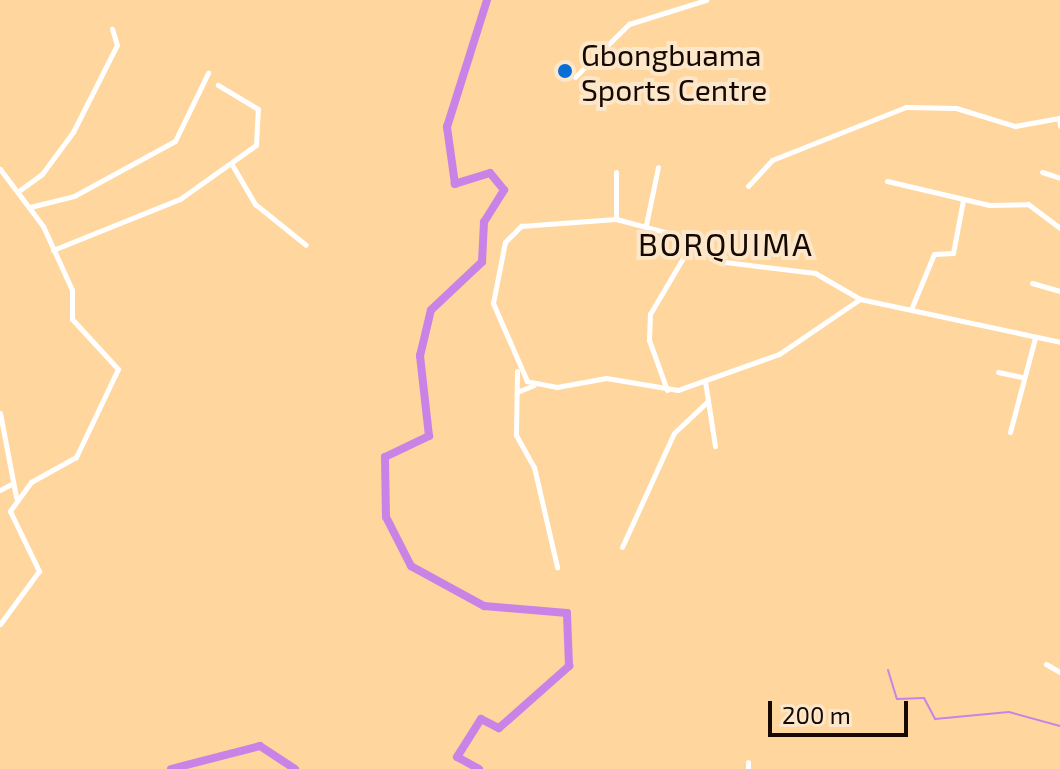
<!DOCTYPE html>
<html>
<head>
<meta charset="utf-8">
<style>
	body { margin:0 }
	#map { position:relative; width:1060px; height:769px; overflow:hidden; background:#ffd69d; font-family:"Exo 2",sans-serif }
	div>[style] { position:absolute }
	.stream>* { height:2px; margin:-1px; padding:0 1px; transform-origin:1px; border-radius:1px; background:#c983e6 }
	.river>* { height:8px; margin:-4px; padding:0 4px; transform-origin:4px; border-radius:4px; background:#c983e6 }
	.minor>* { height:5px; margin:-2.5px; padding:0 2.5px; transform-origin:2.5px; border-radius:2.5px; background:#fff }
	.dots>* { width:22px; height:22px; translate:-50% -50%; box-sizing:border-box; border:4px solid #fce7cb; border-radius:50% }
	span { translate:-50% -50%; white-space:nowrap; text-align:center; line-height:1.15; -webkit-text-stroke:8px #fce7cb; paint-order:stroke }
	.poi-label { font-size:30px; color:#170900 }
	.left { translate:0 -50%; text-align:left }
	.neighbourhood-label { font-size:32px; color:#170900; letter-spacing:2px }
	.scale { position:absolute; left:768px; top:701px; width:140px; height:36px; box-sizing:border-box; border:4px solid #170900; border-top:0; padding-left:10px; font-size:24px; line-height:28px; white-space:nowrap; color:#170900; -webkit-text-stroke:6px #fce7cb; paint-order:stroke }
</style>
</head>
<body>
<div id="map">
	<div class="stream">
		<i style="left:888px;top:670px;width:30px;rotate:73deg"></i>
		<i style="left:897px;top:699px;width:27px;rotate:-2deg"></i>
		<i style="left:924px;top:698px;width:24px;rotate:62deg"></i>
		<i style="left:935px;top:719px;width:74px;rotate:-5.4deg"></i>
		<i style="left:1009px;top:712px;width:53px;rotate:15.4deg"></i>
	</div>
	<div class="river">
		<i style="left:171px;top:769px;width:92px;rotate:-14.5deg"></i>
		<i style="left:260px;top:746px;width:42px;rotate:33.3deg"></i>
		<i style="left:479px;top:769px;width:25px;rotate:-151deg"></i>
		<i style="left:457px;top:757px;width:45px;rotate:-57.7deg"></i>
		<i style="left:481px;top:719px;width:20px;rotate:27deg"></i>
		<i style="left:499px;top:728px;width:94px;rotate:-41.5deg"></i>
		<i style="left:569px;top:666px;width:53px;rotate:-92.2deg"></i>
		<i style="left:567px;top:613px;width:83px;rotate:-175.2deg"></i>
		<i style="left:484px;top:606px;width:83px;rotate:-151.3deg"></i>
		<i style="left:411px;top:566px;width:55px;rotate:-117deg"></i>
		<i style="left:386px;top:517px;width:60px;rotate:-91deg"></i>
		<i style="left:385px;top:457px;width:49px;rotate:-25.5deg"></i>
		<i style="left:429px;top:436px;width:81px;rotate:-96.4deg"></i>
		<i style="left:420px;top:356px;width:47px;rotate:-76.6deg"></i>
		<i style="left:431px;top:310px;width:70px;rotate:-43.3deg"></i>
		<i style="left:482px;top:262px;width:40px;rotate:-87.1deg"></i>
		<i style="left:484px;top:222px;width:38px;rotate:-58deg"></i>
		<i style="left:504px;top:190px;width:22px;rotate:-129deg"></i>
		<i style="left:490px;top:173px;width:37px;rotate:163deg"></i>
		<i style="left:455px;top:184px;width:58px;rotate:-98deg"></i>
		<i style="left:447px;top:127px;width:133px;rotate:-72.5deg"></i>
	</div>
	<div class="minor">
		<i style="left:575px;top:77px;width:76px;rotate:-44.5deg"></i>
		<i style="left:629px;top:24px;width:81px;rotate:-17.3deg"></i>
		<i style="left:231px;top:163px;width:48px;rotate:59.7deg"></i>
		<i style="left:255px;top:204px;width:65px;rotate:38.8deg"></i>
		<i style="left:0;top:169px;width:71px;rotate:53deg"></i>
		<i style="left:43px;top:226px;width:70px;rotate:65.6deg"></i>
		<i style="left:72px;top:290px;width:29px;rotate:90deg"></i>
		<i style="left:72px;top:319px;width:68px;rotate:47.4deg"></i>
		<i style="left:118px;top:369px;width:98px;rotate:115.5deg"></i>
		<i style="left:76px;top:457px;width:51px;rotate:150.9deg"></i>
		<i style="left:31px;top:482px;width:36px;rotate:126deg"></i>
		<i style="left:10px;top:511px;width:67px;rotate:64.2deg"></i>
		<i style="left:39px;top:571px;width:66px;rotate:126.3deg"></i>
		<i style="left:1042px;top:172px;width:19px;rotate:18deg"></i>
		<i style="left:887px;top:181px;width:105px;rotate:13.2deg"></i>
		<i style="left:989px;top:205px;width:39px;rotate:-1deg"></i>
		<i style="left:1028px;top:204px;width:40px;rotate:37deg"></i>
		<i style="left:748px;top:186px;width:35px;rotate:-47deg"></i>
		<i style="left:772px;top:160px;width:144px;rotate:-21.6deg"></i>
		<i style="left:906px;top:107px;width:50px;rotate:1.1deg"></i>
		<i style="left:956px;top:108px;width:62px;rotate:17deg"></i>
		<i style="left:1015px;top:126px;width:45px;rotate:-10.3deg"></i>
		<i style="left:1059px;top:118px;width:8px;rotate:83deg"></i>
		<i style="left:20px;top:190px;width:27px;rotate:-36deg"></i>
		<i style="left:42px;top:174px;width:52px;rotate:-53.6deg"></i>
		<i style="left:73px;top:132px;width:97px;rotate:-63.2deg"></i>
		<i style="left:117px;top:45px;width:17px;rotate:-107deg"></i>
		<i style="left:30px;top:207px;width:45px;rotate:-14deg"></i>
		<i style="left:74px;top:196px;width:115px;rotate:-28.6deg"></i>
		<i style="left:175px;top:141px;width:76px;rotate:-64.1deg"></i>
		<i style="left:616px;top:219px;width:47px;rotate:-90deg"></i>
		<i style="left:646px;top:225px;width:59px;rotate:-78.3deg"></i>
		<i style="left:53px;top:250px;width:137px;rotate:-21.9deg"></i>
		<i style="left:180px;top:199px;width:93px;rotate:-35.4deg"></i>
		<i style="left:256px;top:145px;width:36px;rotate:-87deg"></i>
		<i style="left:258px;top:109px;width:47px;rotate:-149deg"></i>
		<i style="left:1032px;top:283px;width:29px;rotate:16deg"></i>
		<i style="left:860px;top:299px;width:98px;rotate:145.8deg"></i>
		<i style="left:779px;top:354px;width:107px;rotate:160.4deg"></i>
		<i style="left:678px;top:390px;width:73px;rotate:-170.5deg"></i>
		<i style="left:606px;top:378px;width:50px;rotate:169.6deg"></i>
		<i style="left:557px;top:387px;width:31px;rotate:-169deg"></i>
		<i style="left:527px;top:381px;width:85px;rotate:-113.6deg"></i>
		<i style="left:493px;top:303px;width:62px;rotate:-78.9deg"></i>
		<i style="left:505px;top:242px;width:23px;rotate:-45deg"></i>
		<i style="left:521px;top:226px;width:95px;rotate:-4.2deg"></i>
		<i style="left:616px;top:219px;width:55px;rotate:14.8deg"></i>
		<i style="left:669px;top:233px;width:63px;rotate:27.4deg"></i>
		<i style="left:725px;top:262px;width:91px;rotate:7deg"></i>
		<i style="left:815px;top:273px;width:52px;rotate:30deg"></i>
		<i style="left:860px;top:299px;width:205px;rotate:12.1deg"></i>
		<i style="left:912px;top:307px;width:57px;rotate:-67.5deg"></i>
		<i style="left:934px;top:254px;width:19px;rotate:-3deg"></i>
		<i style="left:953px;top:253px;width:54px;rotate:-79.3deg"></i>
		<i style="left:517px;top:371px;width:64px;rotate:90.9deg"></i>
		<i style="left:516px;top:435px;width:37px;rotate:61deg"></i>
		<i style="left:534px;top:467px;width:103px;rotate:77deg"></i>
		<i style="left:998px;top:372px;width:24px;rotate:12deg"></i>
		<i style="left:705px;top:381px;width:66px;rotate:81.3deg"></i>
		<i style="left:667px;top:390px;width:53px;rotate:-109.8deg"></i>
		<i style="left:649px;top:340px;width:26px;rotate:-88deg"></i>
		<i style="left:650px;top:314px;width:79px;rotate:-59.5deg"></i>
		<i style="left:517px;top:392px;width:18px;rotate:-22deg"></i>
		<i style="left:0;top:413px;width:86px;rotate:79.2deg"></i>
		<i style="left:1010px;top:432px;width:97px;rotate:-75.1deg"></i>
		<i style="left:0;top:490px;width:15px;rotate:-28deg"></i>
		<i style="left:622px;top:547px;width:125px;rotate:-65.5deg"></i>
		<i style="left:674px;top:433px;width:45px;rotate:-43.2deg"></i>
		<i style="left:1046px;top:664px;width:16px;rotate:30deg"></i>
		<i style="left:748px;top:769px;width:7px;rotate:-90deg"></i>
	</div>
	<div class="dots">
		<i style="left:565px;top:71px;background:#086ed6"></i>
	</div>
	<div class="poi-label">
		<span class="left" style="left:581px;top:71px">Gbongbuama<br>Sports Centre</span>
	</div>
	<div class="neighbourhood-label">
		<span style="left:726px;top:243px">BORQUIMA</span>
	</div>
	<div class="scale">200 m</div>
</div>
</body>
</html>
